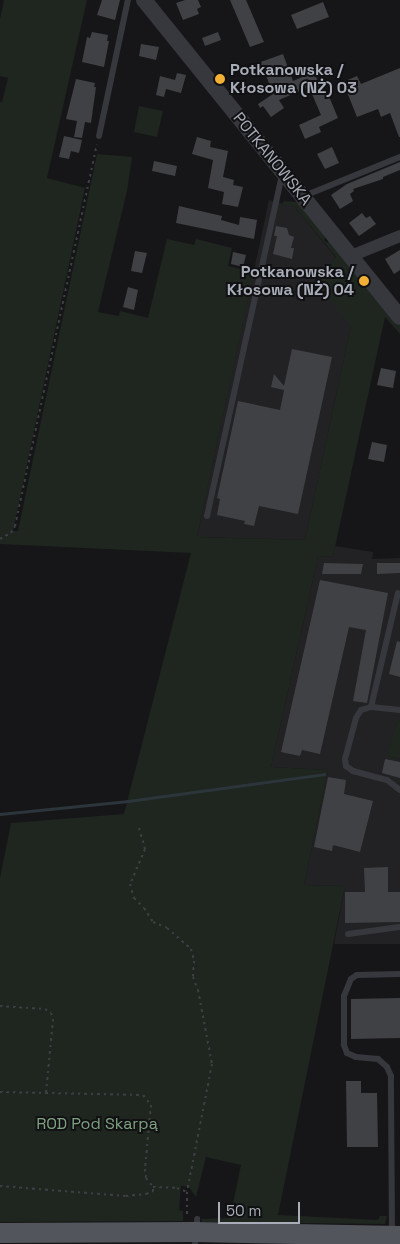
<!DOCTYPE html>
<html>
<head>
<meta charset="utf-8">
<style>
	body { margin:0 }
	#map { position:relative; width:400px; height:1244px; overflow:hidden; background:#161618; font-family:"Space Grotesk",sans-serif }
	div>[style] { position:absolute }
	.built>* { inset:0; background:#222225 }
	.green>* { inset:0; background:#1e261f }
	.stream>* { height:3px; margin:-1.5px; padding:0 1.5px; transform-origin:1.5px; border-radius:1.5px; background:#2c353c }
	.building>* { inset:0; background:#404145 }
	.path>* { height:2px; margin-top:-1px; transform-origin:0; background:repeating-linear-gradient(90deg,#3d3f44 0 2.5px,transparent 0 6.5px) }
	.service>* { height:6px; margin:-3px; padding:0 3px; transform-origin:3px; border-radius:3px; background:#37383d }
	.minor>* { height:12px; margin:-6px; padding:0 6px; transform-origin:6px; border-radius:6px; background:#37383d }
	.tertiary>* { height:16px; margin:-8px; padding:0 8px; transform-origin:8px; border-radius:8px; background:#37383d }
	.primary>* { height:20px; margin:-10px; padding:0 10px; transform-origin:10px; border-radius:10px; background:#53555c }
	.dots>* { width:14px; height:14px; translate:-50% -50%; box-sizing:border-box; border:2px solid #111113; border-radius:50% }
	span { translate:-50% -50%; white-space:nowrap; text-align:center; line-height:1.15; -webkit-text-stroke:4px #111113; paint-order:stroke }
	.poi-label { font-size:16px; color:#a8adb8; font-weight:700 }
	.left { translate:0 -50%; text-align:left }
	.right { translate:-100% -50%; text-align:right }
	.street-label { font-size:16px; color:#a8adb8 }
	.park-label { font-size:16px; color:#7fa381 }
	.scale { position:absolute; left:218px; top:1202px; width:82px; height:22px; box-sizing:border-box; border:2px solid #a8adb8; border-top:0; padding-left:6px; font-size:15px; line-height:18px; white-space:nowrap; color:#a8adb8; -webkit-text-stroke:4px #111113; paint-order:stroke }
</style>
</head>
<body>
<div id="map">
	<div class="built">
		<i style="clip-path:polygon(269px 200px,295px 207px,336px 258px,333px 260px,351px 326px,305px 540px,197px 537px)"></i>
		<i style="clip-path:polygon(335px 546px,373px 552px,372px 559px,400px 558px,400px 720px,396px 724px,388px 756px,400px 759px,400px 944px,334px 944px,345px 886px,304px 885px,328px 770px,271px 767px,318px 557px,333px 556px)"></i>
	</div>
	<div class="green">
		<i style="clip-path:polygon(4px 0,87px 0,47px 178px,85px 188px,13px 531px,18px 531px,97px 154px,132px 157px,127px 191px,98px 312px,119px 316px,120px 311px,148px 318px,167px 239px,194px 245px,196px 239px,232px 248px,228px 266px,254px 272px,197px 537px,305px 540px,351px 326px,314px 282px,336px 257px,295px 207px,282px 204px,284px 201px,298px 202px,327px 236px,324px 240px,327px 243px,330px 239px,400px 325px,400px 334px,385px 317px,333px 556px,318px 557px,271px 767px,328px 770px,304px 885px,345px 886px,278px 1215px,378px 1220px,380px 1216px,387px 1216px,385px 1224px,202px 1222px,201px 1219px,230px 1218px,241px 1165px,206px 1157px,196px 1197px,189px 1187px,181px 1186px,179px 1210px,183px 1211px,183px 1221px,0 1222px,0 878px,11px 823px,124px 814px,191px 553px,0 544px,0 102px,2px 102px,8px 78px,0 76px,0 19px)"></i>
		<i style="clip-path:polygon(139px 106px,163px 111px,157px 137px,134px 132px)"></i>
		<i style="clip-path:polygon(400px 720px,400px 759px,387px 756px,396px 724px)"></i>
	</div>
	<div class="stream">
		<i style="left:0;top:814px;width:129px;rotate:-5.8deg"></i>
		<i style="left:128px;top:801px;width:198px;rotate:-7.8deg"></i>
	</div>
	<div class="building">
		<i style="clip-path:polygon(102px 0,120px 0,115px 20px,97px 15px)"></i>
		<i style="clip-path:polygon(185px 0,198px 0,201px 7px,197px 9px,199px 14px,183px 20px,176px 3px)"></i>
		<i style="clip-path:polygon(230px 0,246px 0,264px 42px,250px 47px)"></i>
		<i style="clip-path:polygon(323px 2px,329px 17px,297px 29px,291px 15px)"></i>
		<i style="clip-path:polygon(92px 32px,108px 35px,107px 41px,109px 41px,104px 67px,82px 62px,87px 37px,90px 38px)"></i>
		<i style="clip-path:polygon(218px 32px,221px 40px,205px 46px,202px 38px)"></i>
		<i style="clip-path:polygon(141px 44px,159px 47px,156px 60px,139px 56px)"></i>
		<i style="clip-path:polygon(283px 54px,293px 81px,314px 72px,323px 94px,328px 94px,338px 118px,319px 127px,321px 132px,305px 139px,299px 125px,321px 115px,309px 87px,279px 100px,284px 108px,271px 117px,263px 106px,260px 108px,258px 104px,273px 94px,264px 70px,258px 72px,255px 64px)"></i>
		<i style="clip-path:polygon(400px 68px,400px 137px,399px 137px,390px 113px,381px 117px,378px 109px,357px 117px,343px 82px,357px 76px,361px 84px)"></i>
		<i style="clip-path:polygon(177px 73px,186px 75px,181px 93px,166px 89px,164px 97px,156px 95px,160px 76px,175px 80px)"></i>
		<i style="clip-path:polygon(76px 79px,95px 83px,94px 87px,96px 87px,91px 123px,85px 122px,82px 138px,74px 137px,77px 121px,66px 119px)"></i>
		<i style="clip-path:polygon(64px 136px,82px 140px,79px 153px,71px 151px,69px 159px,59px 157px)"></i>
		<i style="clip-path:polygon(197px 137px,211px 141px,210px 147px,228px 151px,223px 177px,234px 180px,233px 185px,243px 187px,238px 207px,222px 204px,224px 192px,208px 188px,213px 160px,192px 154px)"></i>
		<i style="clip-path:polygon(332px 147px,339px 163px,325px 169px,317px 154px)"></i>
		<i style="clip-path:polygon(154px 161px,177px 166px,175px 176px,152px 171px)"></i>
		<i style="clip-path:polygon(400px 162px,400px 170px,383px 177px,383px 179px,353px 189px,354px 191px,350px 194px,353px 201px,340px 209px,331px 195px,347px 184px)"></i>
		<i style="clip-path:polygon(179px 206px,222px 216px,221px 220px,239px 225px,240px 217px,257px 220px,254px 239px,176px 223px)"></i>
		<i style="clip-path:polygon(362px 213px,366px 218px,370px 216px,376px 224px,359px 236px,349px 223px)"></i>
		<i style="clip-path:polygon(276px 226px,287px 228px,289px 235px,294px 237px,291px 248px,294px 248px,292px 259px,273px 254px,277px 236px,274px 236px)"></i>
		<i style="clip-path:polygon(400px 250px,400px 270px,394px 274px,385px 259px)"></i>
		<i style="clip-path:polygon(135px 251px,147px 253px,142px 273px,131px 271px)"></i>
		<i style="clip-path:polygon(233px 252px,246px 255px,243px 267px,231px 264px)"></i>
		<i style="clip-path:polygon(128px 287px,138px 290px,134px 310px,123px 307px)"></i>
		<i style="clip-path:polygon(292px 349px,332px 357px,298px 514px,259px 506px,254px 526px,244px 524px,245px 521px,217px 515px,220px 499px,217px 498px,238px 401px,280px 410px,284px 390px,271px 387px,274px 374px,284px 386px)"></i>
		<i style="clip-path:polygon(381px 368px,396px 371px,393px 388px,377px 385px)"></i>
		<i style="clip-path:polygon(372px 442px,387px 445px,384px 462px,368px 459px)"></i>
		<i style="clip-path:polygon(324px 563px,363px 564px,361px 574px,322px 574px)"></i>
		<i style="clip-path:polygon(377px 563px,400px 563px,400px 573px,377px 574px)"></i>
		<i style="clip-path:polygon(320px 580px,388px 593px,367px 703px,353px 701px,366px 630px,349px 627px,320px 754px,302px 750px,300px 756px,281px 752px)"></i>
		<i style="clip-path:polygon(397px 641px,400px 642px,400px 677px,389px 674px)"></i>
		<i style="clip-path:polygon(385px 759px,400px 762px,400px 778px,382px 773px)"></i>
		<i style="clip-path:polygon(328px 777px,346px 780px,344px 794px,373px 801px,360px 852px,333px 845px,332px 851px,314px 847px)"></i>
		<i style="clip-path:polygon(388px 867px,388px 892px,400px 892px,400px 922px,345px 923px,345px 892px,365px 892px,364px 868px)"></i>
		<i style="clip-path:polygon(400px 998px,400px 1038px,351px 1039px,351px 999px)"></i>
		<i style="clip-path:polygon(346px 1081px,361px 1081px,361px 1093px,377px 1093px,378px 1147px,347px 1147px)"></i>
	</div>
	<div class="path">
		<i style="left:0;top:539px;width:13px;rotate:-29deg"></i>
		<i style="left:11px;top:533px;width:8px;rotate:-60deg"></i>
		<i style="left:15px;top:526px;width:390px;rotate:-77.9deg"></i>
		<i style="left:139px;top:828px;width:22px;rotate:74deg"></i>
		<i style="left:145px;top:849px;width:38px;rotate:113deg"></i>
		<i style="left:130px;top:884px;width:15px;rotate:74deg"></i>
		<i style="left:134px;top:898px;width:14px;rotate:45deg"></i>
		<i style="left:144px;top:908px;width:17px;rotate:57deg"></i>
		<i style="left:153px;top:922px;width:15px;rotate:23deg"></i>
		<i style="left:167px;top:928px;width:32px;rotate:41deg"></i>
		<i style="left:191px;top:949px;width:12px;rotate:76deg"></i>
		<i style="left:194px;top:961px;width:16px;rotate:94deg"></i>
		<i style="left:193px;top:977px;width:14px;rotate:69deg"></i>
		<i style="left:198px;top:990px;width:75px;rotate:79.3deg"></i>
		<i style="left:212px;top:1064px;width:130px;rotate:101.1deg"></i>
		<i style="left:0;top:1006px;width:45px;rotate:3.8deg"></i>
		<i style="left:45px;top:1009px;width:7px;rotate:34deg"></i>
		<i style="left:51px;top:1013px;width:6px;rotate:72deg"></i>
		<i style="left:53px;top:1019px;width:74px;rotate:95.4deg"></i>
		<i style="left:0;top:1092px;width:143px;rotate:1.2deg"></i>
		<i style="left:143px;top:1095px;width:13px;rotate:51deg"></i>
		<i style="left:151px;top:1105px;width:64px;rotate:95.4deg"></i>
		<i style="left:145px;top:1169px;width:9px;rotate:84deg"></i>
		<i style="left:146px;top:1178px;width:11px;rotate:52deg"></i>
		<i style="left:153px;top:1187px;width:24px;rotate:2deg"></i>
		<i style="left:177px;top:1188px;width:11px;rotate:22deg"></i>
		<i style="left:187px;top:1192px;width:24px;rotate:90deg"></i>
		<i style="left:0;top:1186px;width:126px;rotate:4.5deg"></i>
		<i style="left:126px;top:1196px;width:20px;rotate:-6deg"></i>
		<i style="left:146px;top:1194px;width:8px;rotate:-23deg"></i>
		<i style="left:153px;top:1191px;width:4px;rotate:-90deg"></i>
	</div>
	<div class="service">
		<i style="left:99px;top:136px;width:139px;rotate:-78deg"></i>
		<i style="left:304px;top:196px;width:104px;rotate:-22.1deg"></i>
		<i style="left:207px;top:516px;width:349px;rotate:-77.6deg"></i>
		<i style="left:371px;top:707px;width:117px;rotate:-76.7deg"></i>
		<i style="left:400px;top:710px;width:29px;rotate:-174deg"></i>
		<i style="left:371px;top:707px;width:10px;rotate:163deg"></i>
		<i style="left:361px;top:710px;width:9px;rotate:122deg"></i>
		<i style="left:356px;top:718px;width:42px;rotate:105deg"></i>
		<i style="left:345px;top:759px;width:7px;rotate:82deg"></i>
		<i style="left:346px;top:766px;width:9px;rotate:36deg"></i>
		<i style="left:353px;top:771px;width:35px;rotate:15deg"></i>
		<i style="left:387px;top:780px;width:16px;rotate:38deg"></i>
		<i style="left:348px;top:934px;width:52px;rotate:-7.7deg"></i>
		<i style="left:392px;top:1235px;width:159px;rotate:-90.4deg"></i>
		<i style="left:391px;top:1076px;width:10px;rotate:-114deg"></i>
		<i style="left:387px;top:1067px;width:12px;rotate:-138deg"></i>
		<i style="left:378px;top:1059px;width:22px;rotate:-175deg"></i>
		<i style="left:356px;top:1057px;width:10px;rotate:-156deg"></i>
		<i style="left:347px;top:1053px;width:9px;rotate:-111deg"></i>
		<i style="left:344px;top:1045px;width:49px;rotate:-90deg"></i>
		<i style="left:344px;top:996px;width:18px;rotate:-68deg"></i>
		<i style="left:351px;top:979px;width:7px;rotate:-34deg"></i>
		<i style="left:357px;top:975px;width:43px;rotate:-1.3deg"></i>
		<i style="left:195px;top:1244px;width:25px;rotate:-85deg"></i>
	</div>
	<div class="minor">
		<i style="left:351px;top:256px;width:53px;rotate:-22.2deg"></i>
	</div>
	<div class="tertiary">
		<i style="left:144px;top:0;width:407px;rotate:51.1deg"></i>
	</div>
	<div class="primary">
		<i style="left:0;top:1233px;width:195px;rotate:-0.3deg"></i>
		<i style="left:195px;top:1232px;width:205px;rotate:1.1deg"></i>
	</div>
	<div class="dots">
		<i style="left:220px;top:79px;background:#f2b134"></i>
		<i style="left:364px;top:281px;background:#f2b134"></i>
	</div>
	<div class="poi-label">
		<span class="left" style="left:230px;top:79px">Potkanowska /<br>Kłosowa (NŻ) 03</span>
		<span class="right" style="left:354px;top:281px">Potkanowska /<br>Kłosowa (NŻ) 04</span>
	</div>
	<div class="street-label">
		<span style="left:272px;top:159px;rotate:51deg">POTKANOWSKA</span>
	</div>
	<div class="park-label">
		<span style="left:97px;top:1124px">ROD Pod Skarpą</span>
	</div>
	<div class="scale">50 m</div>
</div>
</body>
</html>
